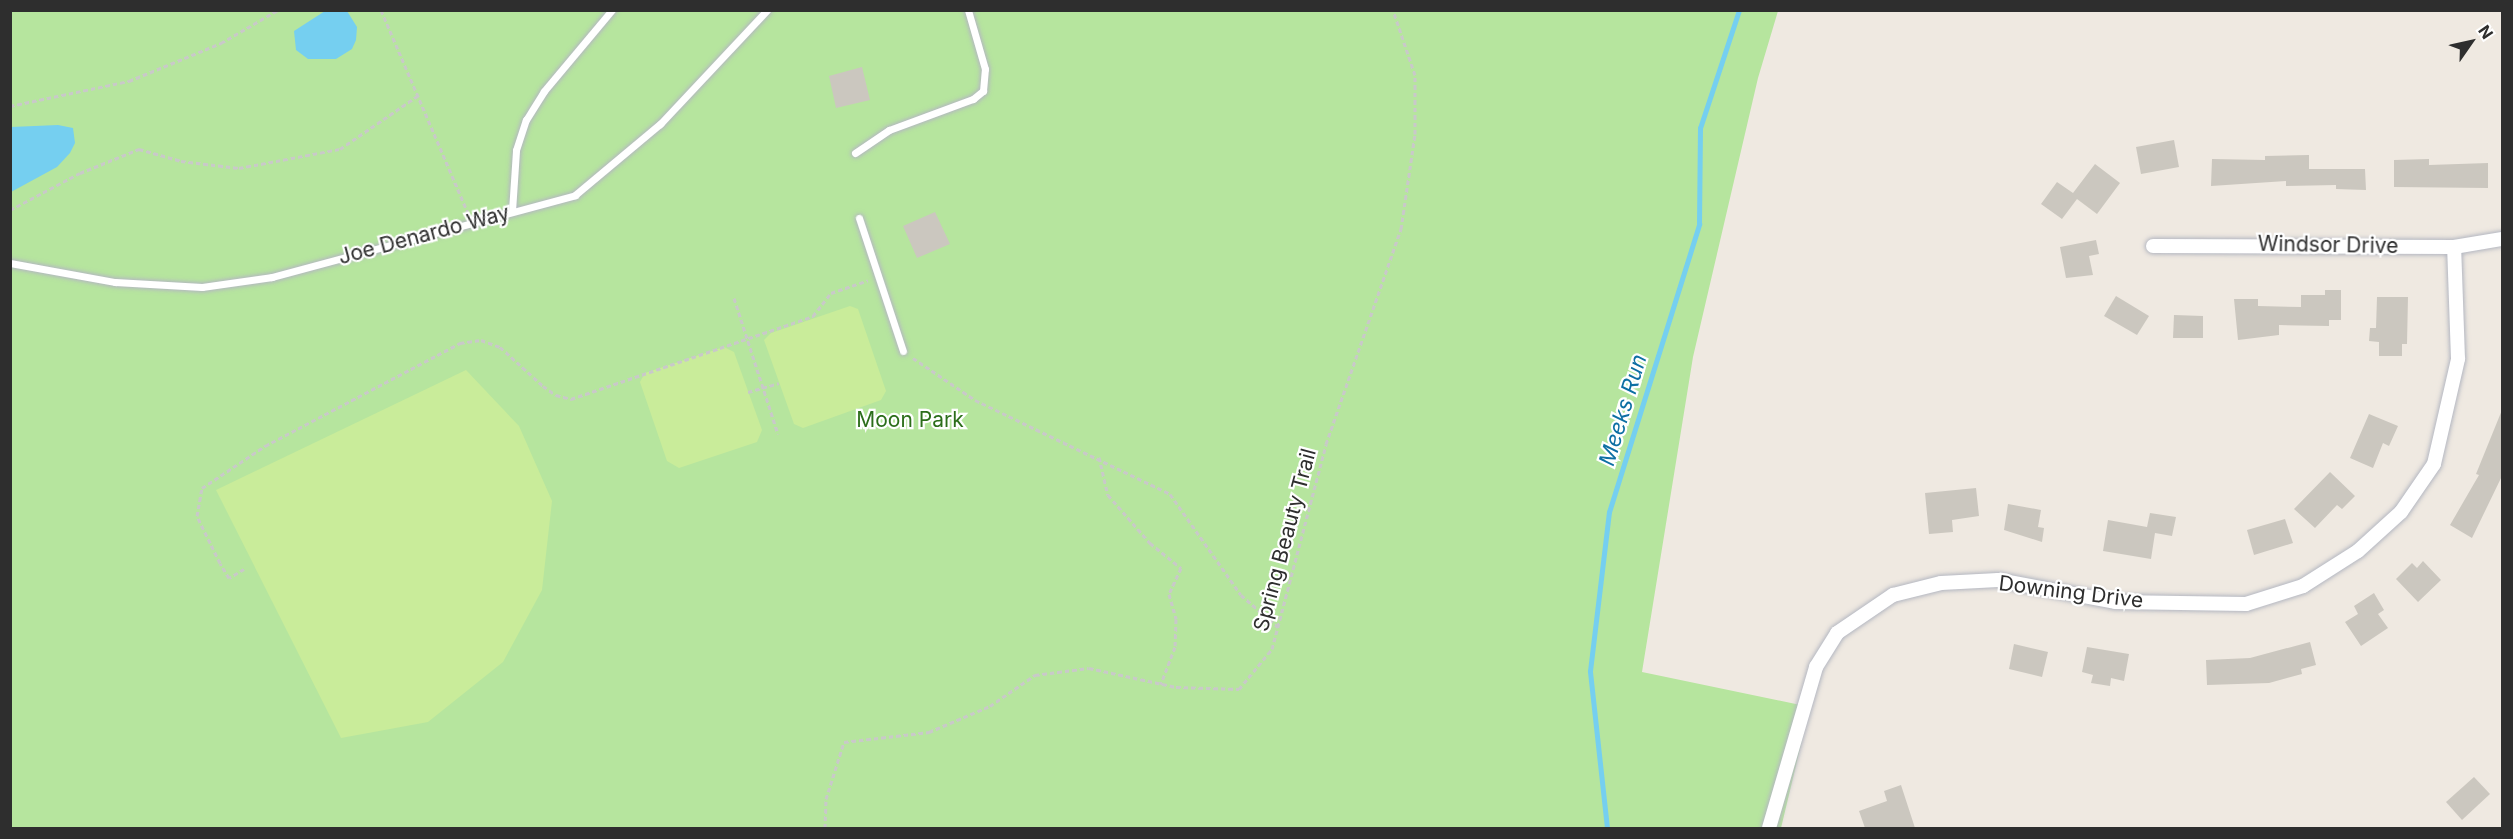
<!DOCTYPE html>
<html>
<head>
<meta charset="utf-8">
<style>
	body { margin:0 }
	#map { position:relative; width:2513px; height:839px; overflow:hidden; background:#efe9e1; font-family:Inter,sans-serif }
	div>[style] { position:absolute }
	.green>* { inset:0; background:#b6e59e }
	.pitch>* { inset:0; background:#c9ec9a }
	.water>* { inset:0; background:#75cff0 }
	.stream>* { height:5px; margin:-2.5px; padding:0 2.5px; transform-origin:2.5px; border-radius:2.5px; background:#75cff0 }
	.building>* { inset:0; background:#cbc7bf }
	.path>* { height:3px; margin-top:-1.5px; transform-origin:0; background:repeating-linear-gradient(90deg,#c9c9c9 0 4.5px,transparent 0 7.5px) }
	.roads { filter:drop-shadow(0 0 2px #b4b7c1) drop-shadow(0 0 2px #b4b7c1) }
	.lane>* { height:7px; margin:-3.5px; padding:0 3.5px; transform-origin:3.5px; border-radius:3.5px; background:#fff }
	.street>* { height:14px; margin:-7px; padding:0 7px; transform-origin:7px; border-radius:7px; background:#fff }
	span { translate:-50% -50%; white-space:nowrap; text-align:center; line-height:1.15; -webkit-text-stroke:4.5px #fff; paint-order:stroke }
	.street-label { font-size:21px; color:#2e2e2e }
	.park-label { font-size:21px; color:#2c6e1b }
	.water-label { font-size:22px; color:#0d6fa3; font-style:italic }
	.frame { position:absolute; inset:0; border:12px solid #2e2e2e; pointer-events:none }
	.north { position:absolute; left:2441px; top:12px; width:60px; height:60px; -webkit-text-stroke:4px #fff; paint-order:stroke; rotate:56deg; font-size:16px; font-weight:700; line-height:24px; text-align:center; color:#2e2e2e }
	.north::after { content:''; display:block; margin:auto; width:21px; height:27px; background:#2e2e2e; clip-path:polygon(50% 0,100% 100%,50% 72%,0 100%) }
</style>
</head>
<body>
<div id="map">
	<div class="green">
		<i style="clip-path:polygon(10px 11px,1778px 11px,1758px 78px,1693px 357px,1642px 672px,1810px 707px,1781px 828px,11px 828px)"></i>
	</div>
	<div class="pitch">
		<i style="clip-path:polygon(850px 306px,858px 309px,886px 391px,881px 400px,803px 428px,794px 424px,764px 340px,771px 333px)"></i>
		<i style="clip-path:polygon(724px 347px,734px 352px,762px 430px,757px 442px,679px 468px,667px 461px,640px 382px,645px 373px)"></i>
		<i style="clip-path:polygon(466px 370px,519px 426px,552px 501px,542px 590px,503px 662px,428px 722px,341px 738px,216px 490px)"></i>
	</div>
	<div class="water">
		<i style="clip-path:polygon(325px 11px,347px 11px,357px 27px,356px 40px,352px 49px,336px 59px,308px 59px,296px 50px,294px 31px)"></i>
		<i style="clip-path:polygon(58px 125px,73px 128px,75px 143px,70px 153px,57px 167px,11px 192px,11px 127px)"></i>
	</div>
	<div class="stream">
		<i style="left:1607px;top:828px;width:158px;rotate:-96.2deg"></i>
		<i style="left:1590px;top:671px;width:160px;rotate:-83.2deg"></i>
		<i style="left:1609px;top:512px;width:302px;rotate:-72.6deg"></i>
		<i style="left:1699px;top:224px;width:96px;rotate:-89.4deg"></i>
		<i style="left:1700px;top:128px;width:124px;rotate:-71.7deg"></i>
	</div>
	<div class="building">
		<i style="clip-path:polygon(862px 67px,870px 100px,836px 108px,829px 76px)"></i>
		<i style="clip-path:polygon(2174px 140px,2179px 167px,2141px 174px,2136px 147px)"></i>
		<i style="clip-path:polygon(2309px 155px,2309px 169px,2365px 169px,2366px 190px,2336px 189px,2336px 185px,2286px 186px,2286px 181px,2211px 186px,2212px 159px,2265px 160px,2265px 156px)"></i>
		<i style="clip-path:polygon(2429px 159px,2429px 165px,2488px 163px,2488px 188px,2394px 187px,2394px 160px)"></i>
		<i style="clip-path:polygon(2095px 164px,2120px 183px,2097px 214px,2077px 199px,2062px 219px,2041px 204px,2057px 182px,2073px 193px)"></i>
		<i style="clip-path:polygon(935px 212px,950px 244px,917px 258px,903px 226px)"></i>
		<i style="clip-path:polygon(2096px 240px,2099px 254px,2089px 256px,2093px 275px,2066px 278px,2060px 247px)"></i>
		<i style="clip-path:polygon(2325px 290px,2341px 290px,2341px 320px,2329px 320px,2329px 326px,2279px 325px,2279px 335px,2238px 340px,2234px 299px,2258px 299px,2258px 306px,2301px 307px,2301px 295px,2325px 295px)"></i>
		<i style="clip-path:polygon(2116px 296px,2149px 316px,2137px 335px,2104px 316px)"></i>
		<i style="clip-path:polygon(2377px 297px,2408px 297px,2407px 344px,2402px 344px,2402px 356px,2379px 356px,2379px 342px,2369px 341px,2370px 328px,2376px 328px)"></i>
		<i style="clip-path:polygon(2174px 315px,2203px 316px,2203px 338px,2173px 338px)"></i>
		<i style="clip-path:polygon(2502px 410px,2502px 476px,2472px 538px,2450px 525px,2479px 475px,2476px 474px)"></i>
		<i style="clip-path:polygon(2369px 414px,2398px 426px,2389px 446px,2383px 443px,2373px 468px,2350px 458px)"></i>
		<i style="clip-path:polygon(2330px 472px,2355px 496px,2342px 509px,2337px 505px,2315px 528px,2294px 509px)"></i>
		<i style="clip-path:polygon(1976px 488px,1979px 516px,1952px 520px,1953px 532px,1929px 534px,1925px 493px)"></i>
		<i style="clip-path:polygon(2008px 504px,2041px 510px,2038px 527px,2044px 528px,2042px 542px,2004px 530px)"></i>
		<i style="clip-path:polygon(2150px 513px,2176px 517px,2172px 536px,2155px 533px,2151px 559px,2103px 551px,2108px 520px,2147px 527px)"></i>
		<i style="clip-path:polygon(2285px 519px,2293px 543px,2254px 555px,2247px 530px)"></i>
		<i style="clip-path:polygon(2423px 561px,2441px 580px,2418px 602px,2396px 579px,2412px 563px,2417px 568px)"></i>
		<i style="clip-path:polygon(2374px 593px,2384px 610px,2378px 614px,2388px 628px,2361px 646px,2345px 622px,2358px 614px,2354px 606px)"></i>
		<i style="clip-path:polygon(2310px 642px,2316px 665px,2301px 669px,2302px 674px,2269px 683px,2207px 685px,2206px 660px,2250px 658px)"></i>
		<i style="clip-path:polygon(2014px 644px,2048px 652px,2042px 677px,2009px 669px)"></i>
		<i style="clip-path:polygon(2087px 647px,2129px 654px,2124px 681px,2111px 678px,2110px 686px,2091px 683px,2093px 675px,2082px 672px)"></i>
		<i style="clip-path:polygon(2474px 777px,2490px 794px,2462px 820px,2446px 802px)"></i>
		<i style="clip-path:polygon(1901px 785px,1915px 828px,1865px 828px,1859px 811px,1887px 801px,1884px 791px)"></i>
	</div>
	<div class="path">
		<i style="left:381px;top:10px;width:221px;rotate:66.8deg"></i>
		<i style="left:10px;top:106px;width:122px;rotate:-11.9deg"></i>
		<i style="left:129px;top:81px;width:100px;rotate:-22.4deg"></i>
		<i style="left:221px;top:43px;width:66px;rotate:-30.1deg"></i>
		<i style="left:10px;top:210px;width:79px;rotate:-27.9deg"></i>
		<i style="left:80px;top:173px;width:64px;rotate:-22.1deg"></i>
		<i style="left:139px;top:149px;width:44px;rotate:15.9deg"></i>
		<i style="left:181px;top:161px;width:58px;rotate:6.9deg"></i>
		<i style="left:239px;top:168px;width:103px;rotate:-10.7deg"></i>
		<i style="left:340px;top:149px;width:96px;rotate:-34.4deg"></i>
		<i style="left:734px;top:298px;width:143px;rotate:72.1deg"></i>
		<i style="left:913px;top:358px;width:75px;rotate:34.1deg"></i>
		<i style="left:975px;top:400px;width:216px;rotate:25.7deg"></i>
		<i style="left:1170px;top:494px;width:123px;rotate:54.9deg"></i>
		<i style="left:1241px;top:595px;width:49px;rotate:40.9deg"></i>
		<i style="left:748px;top:392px;width:32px;rotate:-16deg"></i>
		<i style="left:1099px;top:457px;width:39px;rotate:77deg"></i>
		<i style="left:1108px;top:495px;width:64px;rotate:48.8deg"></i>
		<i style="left:1150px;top:543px;width:40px;rotate:39deg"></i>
		<i style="left:1181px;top:568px;width:29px;rotate:115deg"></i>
		<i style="left:1169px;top:594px;width:26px;rotate:74deg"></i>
		<i style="left:1176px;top:619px;width:28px;rotate:92deg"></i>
		<i style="left:1175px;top:647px;width:40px;rotate:111deg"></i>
		<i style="left:244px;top:569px;width:17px;rotate:149deg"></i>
		<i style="left:229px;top:578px;width:17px;rotate:-121deg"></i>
		<i style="left:220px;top:563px;width:52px;rotate:-116.1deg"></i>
		<i style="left:197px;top:516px;width:28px;rotate:-80deg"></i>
		<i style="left:202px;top:488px;width:76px;rotate:-33.7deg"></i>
		<i style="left:265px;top:446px;width:221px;rotate:-27.8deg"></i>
		<i style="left:460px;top:343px;width:21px;rotate:-8deg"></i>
		<i style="left:481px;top:340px;width:20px;rotate:20deg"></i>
		<i style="left:500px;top:347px;width:58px;rotate:42.2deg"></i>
		<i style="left:543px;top:386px;width:16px;rotate:35deg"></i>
		<i style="left:556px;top:395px;width:16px;rotate:15deg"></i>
		<i style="left:571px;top:399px;width:256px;rotate:-18.9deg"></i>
		<i style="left:813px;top:316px;width:29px;rotate:-52deg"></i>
		<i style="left:831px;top:293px;width:39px;rotate:-19deg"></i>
		<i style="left:825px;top:828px;width:29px;rotate:-88deg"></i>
		<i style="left:826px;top:799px;width:60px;rotate:-72.5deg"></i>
		<i style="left:844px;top:742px;width:86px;rotate:-6.7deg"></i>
		<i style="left:929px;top:732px;width:66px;rotate:-23.1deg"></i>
		<i style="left:990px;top:706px;width:55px;rotate:-34.6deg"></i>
		<i style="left:1035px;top:675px;width:54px;rotate:-7.4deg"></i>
		<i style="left:1089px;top:668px;width:89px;rotate:12.3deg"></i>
		<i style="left:1176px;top:687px;width:63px;rotate:1.8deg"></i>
		<i style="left:1239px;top:689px;width:52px;rotate:-50.5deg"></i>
		<i style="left:1272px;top:649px;width:212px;rotate:-75.2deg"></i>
		<i style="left:1326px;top:444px;width:228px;rotate:-70.8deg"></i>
		<i style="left:1401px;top:229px;width:96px;rotate:-81.6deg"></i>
		<i style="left:1415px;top:134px;width:59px;rotate:-90deg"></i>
		<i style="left:1415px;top:75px;width:69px;rotate:-108.7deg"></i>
	</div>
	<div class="roads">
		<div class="lane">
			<i style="left:855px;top:153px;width:41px;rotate:-34.1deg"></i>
			<i style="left:889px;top:130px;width:90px;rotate:-20.3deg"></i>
			<i style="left:973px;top:99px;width:13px;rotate:-39deg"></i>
			<i style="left:983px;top:91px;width:22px;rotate:-85deg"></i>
			<i style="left:985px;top:69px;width:61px;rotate:-106.1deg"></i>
			<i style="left:512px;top:211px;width:61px;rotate:-86.2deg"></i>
			<i style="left:516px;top:150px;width:32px;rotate:-72deg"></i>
			<i style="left:526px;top:120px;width:34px;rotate:-58deg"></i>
			<i style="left:544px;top:91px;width:106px;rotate:-50deg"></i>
			<i style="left:859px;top:218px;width:140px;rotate:71.7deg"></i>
			<i style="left:10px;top:263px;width:107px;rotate:10.3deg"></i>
			<i style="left:115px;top:282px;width:87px;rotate:3.3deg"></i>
			<i style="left:202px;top:287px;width:71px;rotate:-8.1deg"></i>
			<i style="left:272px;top:277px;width:314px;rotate:-15.1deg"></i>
			<i style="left:575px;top:195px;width:111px;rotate:-39.9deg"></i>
			<i style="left:660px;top:124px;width:156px;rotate:-46.8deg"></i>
		</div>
		<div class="street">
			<i style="left:2153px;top:246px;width:301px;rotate:0.2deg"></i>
			<i style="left:2454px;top:247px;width:49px;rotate:-9.5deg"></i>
			<i style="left:1769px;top:828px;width:168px;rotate:-73.7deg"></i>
			<i style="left:1816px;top:667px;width:40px;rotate:-58deg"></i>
			<i style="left:1837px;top:633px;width:68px;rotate:-34.2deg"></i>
			<i style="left:1893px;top:595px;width:49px;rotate:-14deg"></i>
			<i style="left:1941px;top:583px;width:57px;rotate:-3deg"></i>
			<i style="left:1998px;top:580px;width:119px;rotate:10.6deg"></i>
			<i style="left:2115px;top:602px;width:131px;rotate:0.9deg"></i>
			<i style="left:2246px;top:604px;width:60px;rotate:-17.5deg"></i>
			<i style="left:2303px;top:586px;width:65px;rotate:-32.5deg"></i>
			<i style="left:2358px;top:551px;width:58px;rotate:-42.2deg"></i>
			<i style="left:2401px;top:512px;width:58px;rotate:-55.5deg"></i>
			<i style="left:2434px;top:464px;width:108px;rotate:-77.1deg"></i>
			<i style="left:2458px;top:359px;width:112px;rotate:-92deg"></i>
		</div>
	</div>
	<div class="street-label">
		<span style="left:424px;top:235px;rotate:-15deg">Joe Denardo Way</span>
		<span style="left:2328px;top:245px;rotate:1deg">Windsor Drive</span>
		<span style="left:1285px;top:540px;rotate:-75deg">Spring Beauty Trail</span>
		<span style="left:2071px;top:592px;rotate:7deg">Downing Drive</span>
	</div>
	<div class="park-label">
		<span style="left:910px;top:420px">Moon Park</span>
	</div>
	<div class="water-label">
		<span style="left:1623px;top:410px;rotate:-73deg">Meeks Run</span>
	</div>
	<div class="frame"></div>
	<div class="north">N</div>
</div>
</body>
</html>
